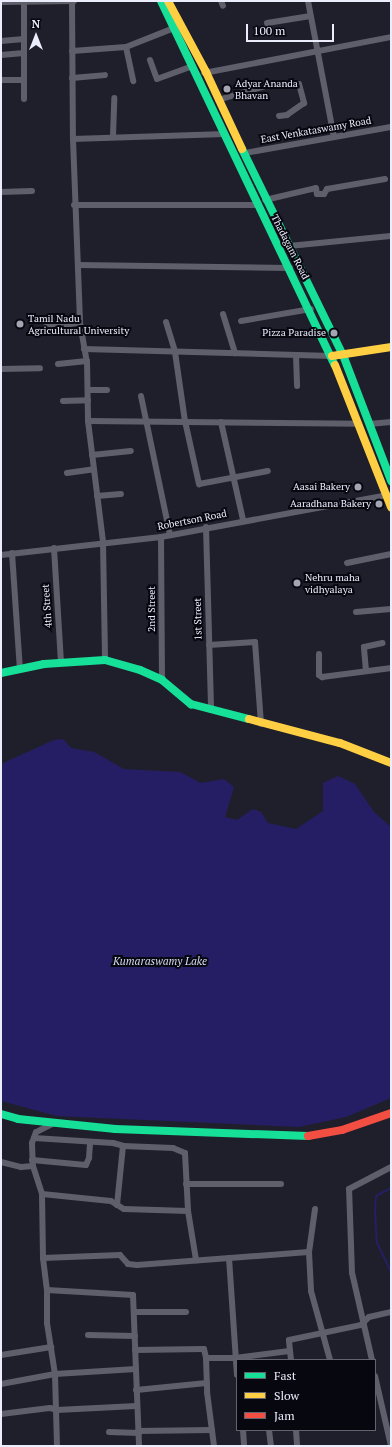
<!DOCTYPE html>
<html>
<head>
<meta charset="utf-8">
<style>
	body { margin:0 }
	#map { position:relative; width:392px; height:1447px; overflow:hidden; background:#1f1f2b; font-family:"PT Serif",serif }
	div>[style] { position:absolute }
	.water>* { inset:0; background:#261e65 }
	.stream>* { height:2px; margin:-1px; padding:0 1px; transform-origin:1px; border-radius:1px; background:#261e65 }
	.street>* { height:6px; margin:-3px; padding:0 3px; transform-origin:3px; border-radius:3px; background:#5e5f6b }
	.fast>* { height:8px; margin:-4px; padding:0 4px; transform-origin:4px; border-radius:4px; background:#16e098 }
	.slow>* { height:8px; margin:-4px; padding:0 4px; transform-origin:4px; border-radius:4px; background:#ffcf43 }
	.jam>* { height:8px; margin:-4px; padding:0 4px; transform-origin:4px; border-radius:4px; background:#f24e42 }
	.dots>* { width:11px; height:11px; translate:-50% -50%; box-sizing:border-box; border:2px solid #06070f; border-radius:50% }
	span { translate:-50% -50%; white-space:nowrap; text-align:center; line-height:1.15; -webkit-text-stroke:4px #06070f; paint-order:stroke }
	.poi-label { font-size:10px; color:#ecedfc }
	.left { translate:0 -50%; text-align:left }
	.right { translate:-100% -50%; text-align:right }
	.street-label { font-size:10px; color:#ecedfc }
	.water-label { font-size:11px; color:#d7daf1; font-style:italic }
	.frame { position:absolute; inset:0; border:2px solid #ecedfc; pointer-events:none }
	.legend { position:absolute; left:236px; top:1359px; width:140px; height:72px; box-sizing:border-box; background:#06070f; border:1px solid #62636e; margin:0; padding:5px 7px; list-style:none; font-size:12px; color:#ecedfc }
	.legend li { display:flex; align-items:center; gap:8px; height:20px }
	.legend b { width:20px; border:1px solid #62636e }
	.north { position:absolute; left:16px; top:16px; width:40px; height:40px; -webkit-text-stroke:3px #06070f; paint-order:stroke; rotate:0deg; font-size:11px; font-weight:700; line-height:16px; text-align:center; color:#ecedfc }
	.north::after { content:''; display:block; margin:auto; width:14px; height:18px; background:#ecedfc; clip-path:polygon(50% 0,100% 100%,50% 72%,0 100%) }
	.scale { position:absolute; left:246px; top:24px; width:88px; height:18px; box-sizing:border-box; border:2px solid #ecedfc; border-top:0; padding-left:5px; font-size:12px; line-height:14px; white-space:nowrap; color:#ecedfc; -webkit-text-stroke:3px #06070f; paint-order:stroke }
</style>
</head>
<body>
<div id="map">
	<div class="water">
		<i style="clip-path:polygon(63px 739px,71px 748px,94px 752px,124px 769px,180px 772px,201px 783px,224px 779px,234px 787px,225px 817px,237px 820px,253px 809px,261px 812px,268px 823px,296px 829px,323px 811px,323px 783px,338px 776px,355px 784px,374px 812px,391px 827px,391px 1098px,346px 1117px,299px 1127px,57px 1116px,1px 1101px,1px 764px,54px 740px)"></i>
	</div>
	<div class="stream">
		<i style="left:391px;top:1188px;width:17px;rotate:152deg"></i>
		<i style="left:376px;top:1196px;width:14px;rotate:94deg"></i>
		<i style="left:375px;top:1210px;width:33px;rotate:87deg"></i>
		<i style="left:377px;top:1243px;width:32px;rotate:64deg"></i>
	</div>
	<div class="street">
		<i style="left:72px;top:1px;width:138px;rotate:89.6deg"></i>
		<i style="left:73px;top:139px;width:184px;rotate:87.8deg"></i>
		<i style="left:80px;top:323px;width:39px;rotate:80deg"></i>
		<i style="left:87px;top:361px;width:60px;rotate:89deg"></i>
		<i style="left:88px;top:421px;width:122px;rotate:82.9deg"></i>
		<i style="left:103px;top:542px;width:118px;rotate:89deg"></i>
		<i style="left:221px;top:1px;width:5px;rotate:68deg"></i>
		<i style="left:308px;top:1px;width:138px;rotate:79.2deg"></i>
		<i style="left:1px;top:2px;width:73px;rotate:-0.8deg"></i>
		<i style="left:267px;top:23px;width:44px;rotate:-9.2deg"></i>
		<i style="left:1px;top:41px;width:23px;rotate:-5deg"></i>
		<i style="left:126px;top:47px;width:35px;rotate:78deg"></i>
		<i style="left:72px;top:51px;width:54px;rotate:-4.2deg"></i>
		<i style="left:126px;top:47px;width:52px;rotate:-21.6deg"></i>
		<i style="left:1px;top:55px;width:23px;rotate:-5deg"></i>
		<i style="left:150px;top:60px;width:20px;rotate:70deg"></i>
		<i style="left:157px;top:79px;width:38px;rotate:-20deg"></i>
		<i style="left:204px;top:73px;width:190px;rotate:-10.9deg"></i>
		<i style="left:72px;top:78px;width:33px;rotate:-5deg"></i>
		<i style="left:1px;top:80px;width:23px"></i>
		<i style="left:24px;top:99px;width:97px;rotate:-90deg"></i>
		<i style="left:218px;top:100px;width:49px;rotate:-16.6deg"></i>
		<i style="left:265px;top:86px;width:34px;rotate:-3deg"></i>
		<i style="left:299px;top:84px;width:20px;rotate:75deg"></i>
		<i style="left:304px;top:103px;width:21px;rotate:145deg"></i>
		<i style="left:287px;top:115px;width:8px;rotate:173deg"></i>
		<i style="left:113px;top:136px;width:38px;rotate:-88deg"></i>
		<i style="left:73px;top:139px;width:152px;rotate:-1.9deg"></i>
		<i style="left:245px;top:153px;width:148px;rotate:-10.1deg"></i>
		<i style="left:1px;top:192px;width:31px;rotate:-2deg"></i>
		<i style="left:265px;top:200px;width:52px;rotate:-13.2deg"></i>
		<i style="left:316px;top:188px;width:6px;rotate:81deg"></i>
		<i style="left:317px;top:194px;width:7px"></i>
		<i style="left:324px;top:194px;width:6px;rotate:-59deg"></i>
		<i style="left:327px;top:189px;width:59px;rotate:-9.8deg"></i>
		<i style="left:74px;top:205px;width:183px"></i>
		<i style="left:289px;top:246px;width:102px;rotate:-5.6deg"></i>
		<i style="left:78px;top:265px;width:212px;rotate:0.8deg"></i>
		<i style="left:223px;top:314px;width:41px;rotate:72.9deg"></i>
		<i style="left:241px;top:321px;width:71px;rotate:-9.7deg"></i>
		<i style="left:166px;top:322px;width:31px;rotate:73deg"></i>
		<i style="left:175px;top:352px;width:70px;rotate:81.8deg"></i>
		<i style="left:185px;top:421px;width:65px;rotate:77.5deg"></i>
		<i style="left:199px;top:484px;width:70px;rotate:-10.7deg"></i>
		<i style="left:46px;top:327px;width:34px;rotate:-7deg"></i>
		<i style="left:84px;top:349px;width:248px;rotate:1.6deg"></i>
		<i style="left:296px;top:355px;width:31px;rotate:88deg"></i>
		<i style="left:58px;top:364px;width:29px;rotate:-6deg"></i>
		<i style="left:1px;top:369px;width:39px;rotate:-1deg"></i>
		<i style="left:88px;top:390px;width:19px"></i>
		<i style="left:141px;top:396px;width:142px;rotate:78.2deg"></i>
		<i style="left:63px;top:401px;width:25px;rotate:-2deg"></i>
		<i style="left:88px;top:421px;width:271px;rotate:0.6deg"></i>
		<i style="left:221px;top:422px;width:100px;rotate:77.3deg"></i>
		<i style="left:369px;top:424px;width:22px;rotate:-5deg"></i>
		<i style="left:92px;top:455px;width:39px;rotate:-6deg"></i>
		<i style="left:67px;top:473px;width:27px;rotate:-8deg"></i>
		<i style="left:97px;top:496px;width:24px;rotate:-5deg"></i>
		<i style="left:206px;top:527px;width:183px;rotate:88.4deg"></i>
		<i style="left:161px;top:537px;width:143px;rotate:89.6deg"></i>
		<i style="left:54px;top:548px;width:115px;rotate:86.5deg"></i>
		<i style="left:12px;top:553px;width:116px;rotate:86.1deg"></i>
		<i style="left:1px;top:555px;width:161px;rotate:-6.4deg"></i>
		<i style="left:161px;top:537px;width:231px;rotate:-10.5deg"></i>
		<i style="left:347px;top:563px;width:45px;rotate:-11.6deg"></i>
		<i style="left:356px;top:612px;width:35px;rotate:-5deg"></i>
		<i style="left:209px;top:645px;width:46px;rotate:-3.7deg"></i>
		<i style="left:255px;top:642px;width:82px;rotate:85.8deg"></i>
		<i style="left:319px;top:654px;width:21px;rotate:90deg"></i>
		<i style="left:319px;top:675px;width:4px;rotate:34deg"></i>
		<i style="left:322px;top:677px;width:70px;rotate:-7.4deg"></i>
		<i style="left:366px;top:671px;width:24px;rotate:-95deg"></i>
		<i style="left:364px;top:647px;width:19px;rotate:-12deg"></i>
		<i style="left:54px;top:1123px;width:20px;rotate:153deg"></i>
		<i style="left:36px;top:1132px;width:12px;rotate:110deg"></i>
		<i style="left:32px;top:1143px;width:23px;rotate:88deg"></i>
		<i style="left:33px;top:1166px;width:29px;rotate:72deg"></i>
		<i style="left:42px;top:1194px;width:64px;rotate:89.1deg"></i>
		<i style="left:43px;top:1258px;width:32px;rotate:83deg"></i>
		<i style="left:47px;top:1290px;width:33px;rotate:90deg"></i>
		<i style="left:47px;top:1323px;width:52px;rotate:81.1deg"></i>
		<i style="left:55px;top:1374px;width:72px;rotate:88.4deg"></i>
		<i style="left:34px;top:1138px;width:79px;rotate:3.6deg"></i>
		<i style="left:113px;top:1143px;width:11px;rotate:15deg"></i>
		<i style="left:32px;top:1160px;width:54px;rotate:5.3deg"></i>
		<i style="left:86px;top:1165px;width:8px;rotate:-67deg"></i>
		<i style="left:89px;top:1158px;width:15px;rotate:-86deg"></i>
		<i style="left:1px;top:1162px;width:21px;rotate:14deg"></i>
		<i style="left:21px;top:1167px;width:12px;rotate:-5deg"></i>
		<i style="left:186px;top:1184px;width:95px"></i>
		<i style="left:42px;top:1194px;width:69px;rotate:5.8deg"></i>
		<i style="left:111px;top:1201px;width:15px;rotate:32deg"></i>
		<i style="left:124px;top:1209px;width:64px;rotate:1.8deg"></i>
		<i style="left:188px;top:1211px;width:50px;rotate:80.7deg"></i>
		<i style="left:117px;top:1205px;width:59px;rotate:-84.2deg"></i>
		<i style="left:123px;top:1146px;width:50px;rotate:2.3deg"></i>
		<i style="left:173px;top:1148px;width:13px;rotate:23deg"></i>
		<i style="left:185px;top:1153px;width:58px;rotate:87deg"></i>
		<i style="left:315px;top:1209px;width:43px;rotate:97.9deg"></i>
		<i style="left:309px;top:1252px;width:39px;rotate:87deg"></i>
		<i style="left:311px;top:1291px;width:72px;rotate:74.6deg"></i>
		<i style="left:43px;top:1258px;width:77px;rotate:-2.2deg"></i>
		<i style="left:120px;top:1255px;width:12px;rotate:48deg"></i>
		<i style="left:128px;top:1264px;width:9px;rotate:6deg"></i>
		<i style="left:137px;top:1265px;width:172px;rotate:-4.3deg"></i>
		<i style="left:229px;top:1258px;width:117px;rotate:86.1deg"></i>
		<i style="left:47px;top:1290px;width:86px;rotate:3.3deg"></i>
		<i style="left:133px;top:1295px;width:151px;rotate:87.7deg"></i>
		<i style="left:134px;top:1312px;width:52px"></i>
		<i style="left:88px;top:1335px;width:47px;rotate:1.2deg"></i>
		<i style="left:135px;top:1350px;width:69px;rotate:-0.8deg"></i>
		<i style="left:204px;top:1349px;width:9px;rotate:77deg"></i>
		<i style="left:206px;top:1358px;width:29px"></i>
		<i style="left:235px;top:1358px;width:55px;rotate:-7.3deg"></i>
		<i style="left:1px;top:1355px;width:51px;rotate:-9.1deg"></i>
		<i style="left:206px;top:1358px;width:34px;rotate:88deg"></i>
		<i style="left:207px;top:1392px;width:54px;rotate:82.6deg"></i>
		<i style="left:291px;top:1360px;width:20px;rotate:-96deg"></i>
		<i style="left:289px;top:1340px;width:74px;rotate:-11.8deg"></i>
		<i style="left:361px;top:1325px;width:11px;rotate:-45deg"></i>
		<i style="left:369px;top:1317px;width:23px;rotate:-13deg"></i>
		<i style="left:372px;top:1360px;width:89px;rotate:-102.9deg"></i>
		<i style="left:352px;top:1273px;width:84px;rotate:-92deg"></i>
		<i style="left:349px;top:1189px;width:47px;rotate:-27.6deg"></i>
		<i style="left:375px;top:1376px;width:72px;rotate:77.1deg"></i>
		<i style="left:1px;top:1384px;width:55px;rotate:-10.5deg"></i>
		<i style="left:55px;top:1374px;width:81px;rotate:-3.5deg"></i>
		<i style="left:136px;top:1390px;width:71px;rotate:-5.6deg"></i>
		<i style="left:1px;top:1414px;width:49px;rotate:-7deg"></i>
		<i style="left:50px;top:1408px;width:7px;rotate:16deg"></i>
		<i style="left:57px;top:1410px;width:79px;rotate:-2.9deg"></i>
		<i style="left:243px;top:1430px;width:16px;rotate:86deg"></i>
		<i style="left:269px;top:1430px;width:16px;rotate:83deg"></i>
		<i style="left:296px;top:1430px;width:16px;rotate:86deg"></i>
		<i style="left:138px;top:1431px;width:74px;rotate:-0.8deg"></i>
		<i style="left:109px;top:1432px;width:30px;rotate:2deg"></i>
	</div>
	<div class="fast">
		<i style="left:161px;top:1px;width:403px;rotate:64.5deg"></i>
		<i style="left:242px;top:149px;width:229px;rotate:63.9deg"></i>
		<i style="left:343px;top:355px;width:135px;rotate:69.1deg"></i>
		<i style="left:1px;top:673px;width:44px;rotate:-11.8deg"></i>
		<i style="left:44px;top:664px;width:61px;rotate:-3.8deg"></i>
		<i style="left:105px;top:660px;width:36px;rotate:16deg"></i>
		<i style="left:140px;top:670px;width:24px;rotate:24deg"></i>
		<i style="left:162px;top:680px;width:38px;rotate:40deg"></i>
		<i style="left:191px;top:704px;width:60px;rotate:14.5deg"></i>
		<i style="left:1px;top:1114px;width:18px;rotate:16deg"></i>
		<i style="left:18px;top:1119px;width:98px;rotate:5.9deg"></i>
		<i style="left:115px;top:1129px;width:193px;rotate:2.1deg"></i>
	</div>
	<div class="slow">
		<i style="left:168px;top:1px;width:81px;rotate:61.8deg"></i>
		<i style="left:206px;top:72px;width:85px;rotate:64.9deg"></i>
		<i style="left:332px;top:356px;width:60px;rotate:-8.7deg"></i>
		<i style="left:335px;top:365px;width:153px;rotate:68.5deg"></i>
		<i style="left:249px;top:719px;width:94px;rotate:14.8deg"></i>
		<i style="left:340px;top:743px;width:55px;rotate:21.4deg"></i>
	</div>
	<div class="jam">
		<i style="left:308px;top:1136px;width:35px;rotate:-10deg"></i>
		<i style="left:342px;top:1130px;width:52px;rotate:-19.1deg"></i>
	</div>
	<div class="dots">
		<i style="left:227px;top:89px;background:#a4a5b3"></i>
		<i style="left:20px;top:324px;background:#a4a5b3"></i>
		<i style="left:334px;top:333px;background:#a4a5b3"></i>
		<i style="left:358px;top:487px;background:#a4a5b3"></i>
		<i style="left:379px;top:504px;background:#a4a5b3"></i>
		<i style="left:297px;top:583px;background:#a4a5b3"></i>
	</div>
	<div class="poi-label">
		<span class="left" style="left:235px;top:89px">Adyar Ananda<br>Bhavan</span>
		<span class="left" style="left:28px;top:324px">Tamil Nadu<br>Agricultural University</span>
		<span class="right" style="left:326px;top:333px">Pizza Paradise</span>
		<span class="right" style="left:350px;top:487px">Aasai Bakery</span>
		<span class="right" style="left:371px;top:504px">Aaradhana Bakery</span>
		<span class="left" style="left:305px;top:583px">Nehru maha<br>vidhyalaya</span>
	</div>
	<div class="street-label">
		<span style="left:316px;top:130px;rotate:-10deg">East Venkataswamy Road</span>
		<span style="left:290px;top:247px;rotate:63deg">Thadagam Road</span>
		<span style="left:192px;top:520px;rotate:-11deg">Robertson Road</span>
		<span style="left:47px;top:606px;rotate:-94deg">4th Street</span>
		<span style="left:152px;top:609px;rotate:-90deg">2nd Street</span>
		<span style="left:198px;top:619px;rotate:-91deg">1st Street</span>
	</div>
	<div class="water-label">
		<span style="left:160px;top:961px">Kumaraswamy Lake</span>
	</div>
	<div class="frame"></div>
	<ul class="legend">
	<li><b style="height:5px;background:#16e098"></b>Fast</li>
	<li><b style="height:5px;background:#ffcf43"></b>Slow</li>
	<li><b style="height:5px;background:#f24e42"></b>Jam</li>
	</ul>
	<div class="north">N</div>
	<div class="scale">100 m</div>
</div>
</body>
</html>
